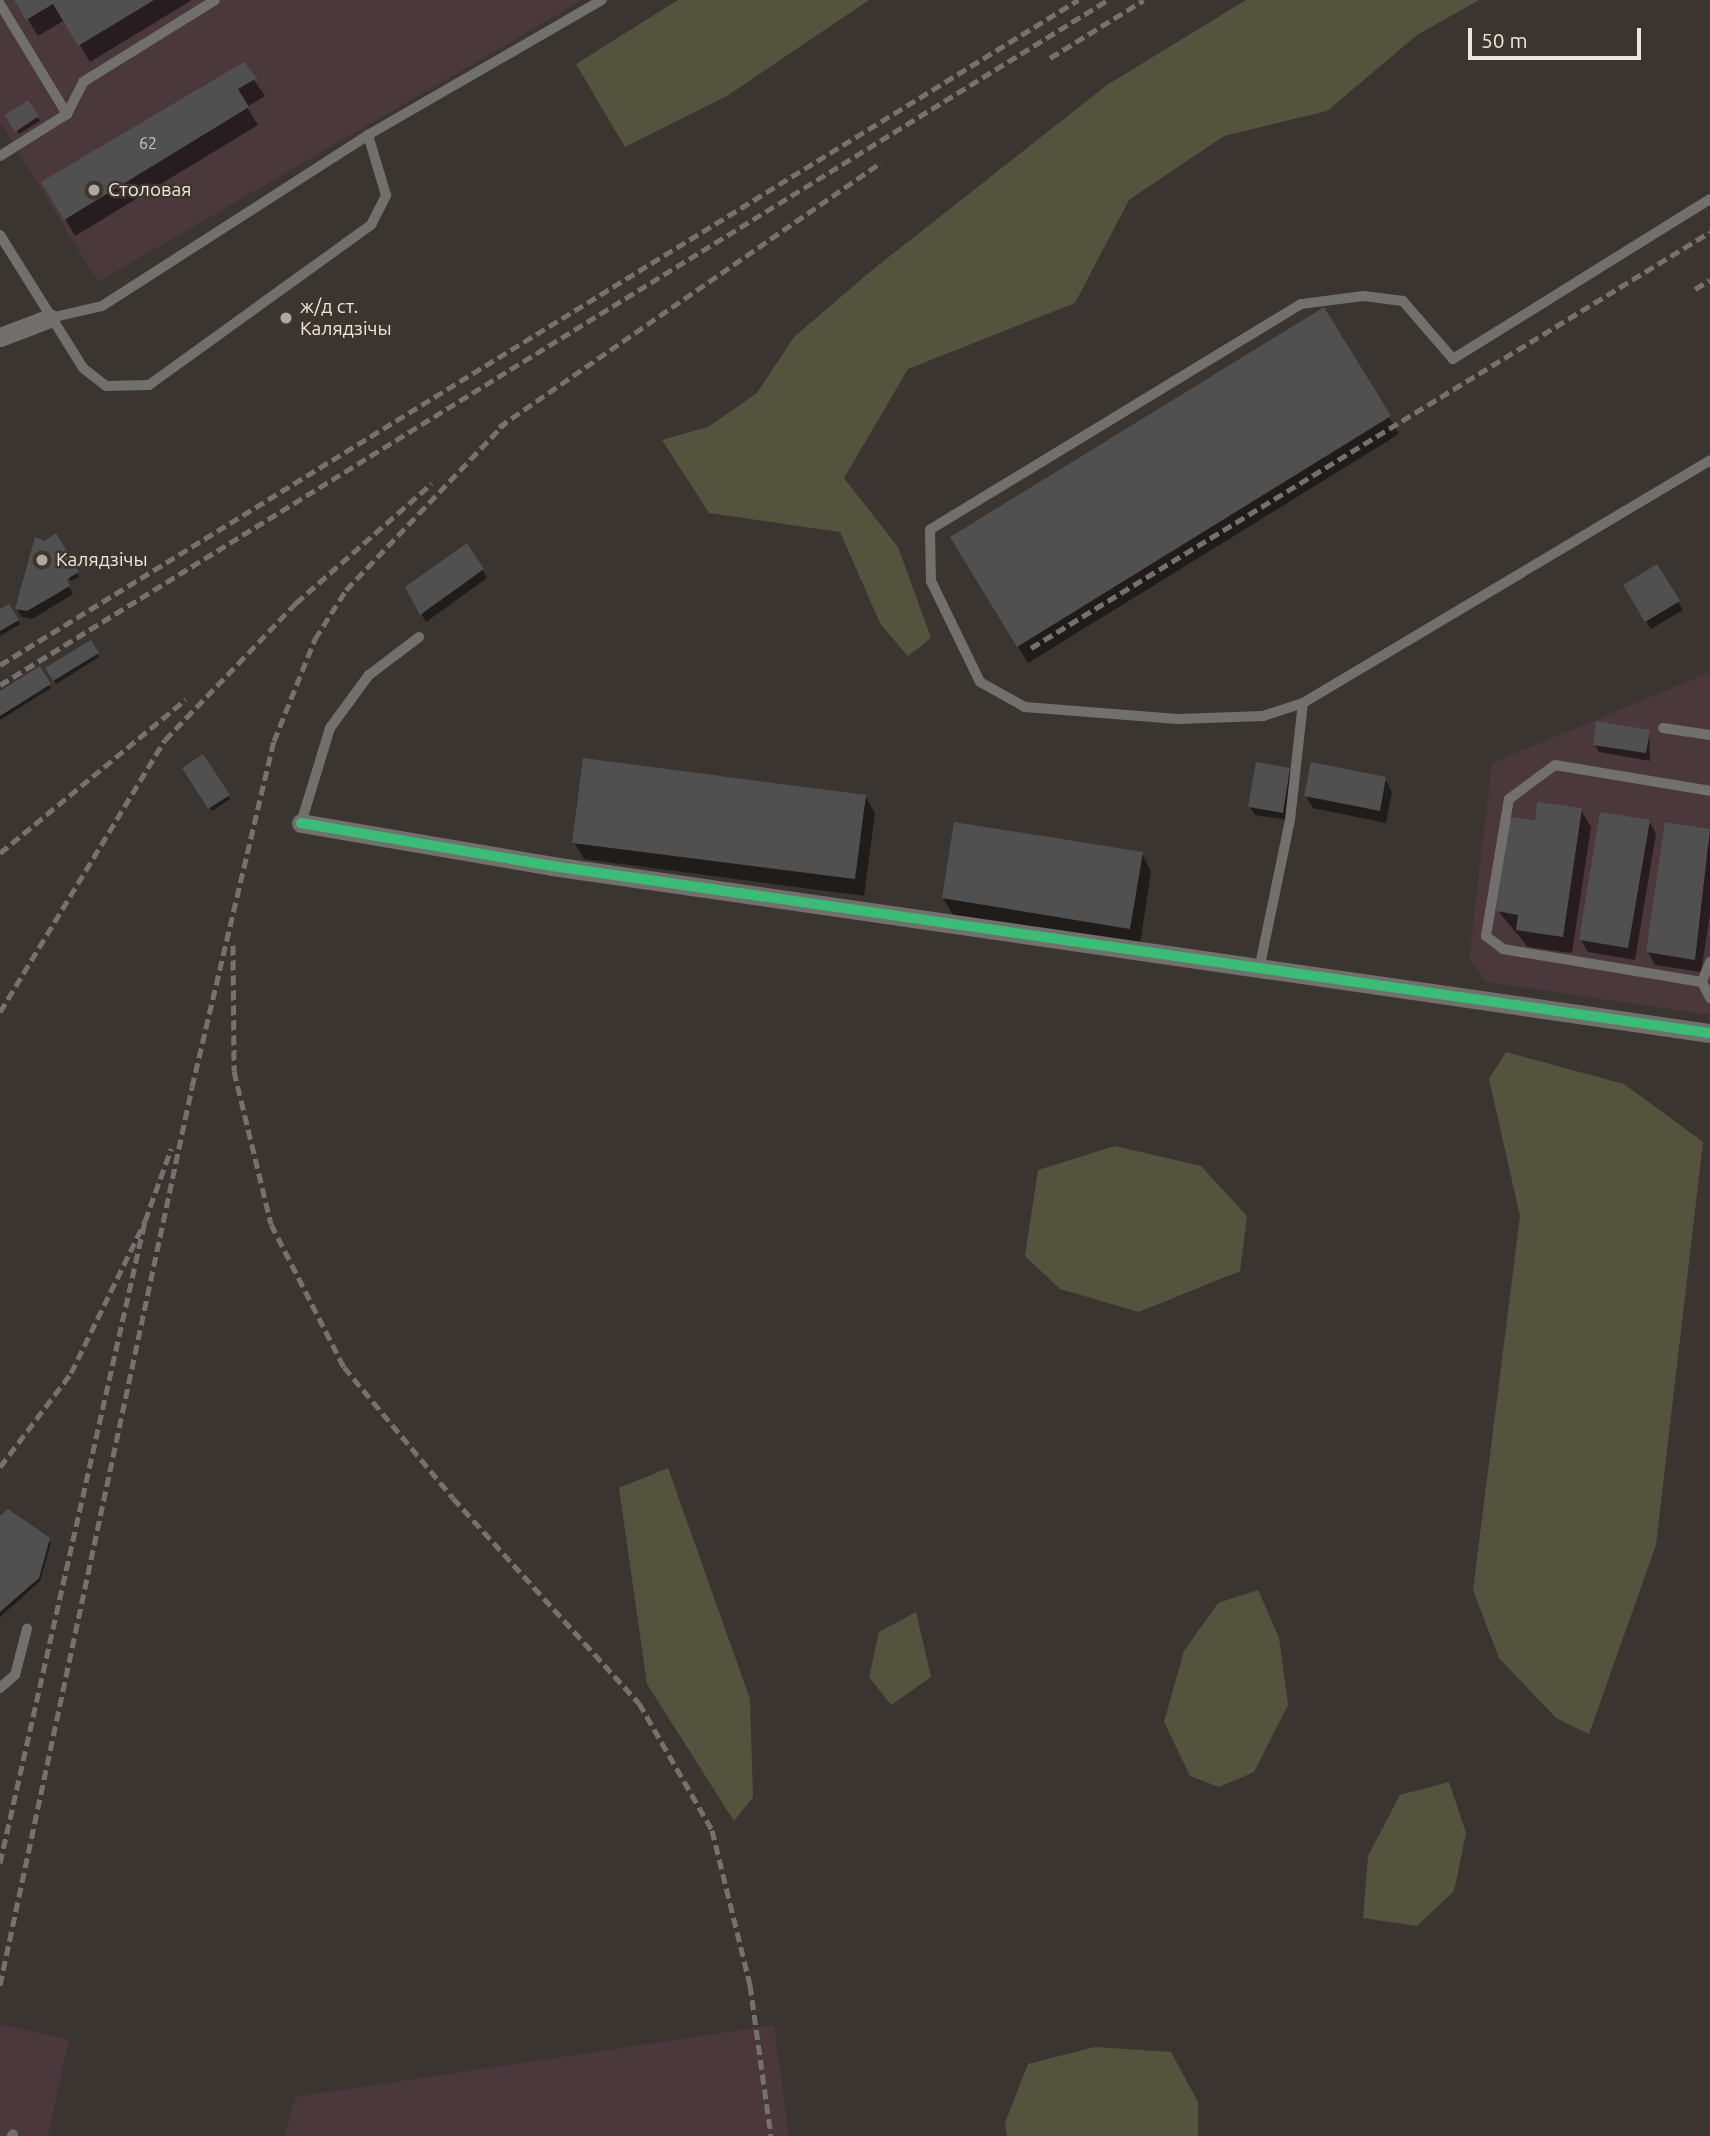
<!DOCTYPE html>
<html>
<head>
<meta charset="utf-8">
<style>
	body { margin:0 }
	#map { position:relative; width:1710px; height:2136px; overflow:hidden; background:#3a3530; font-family:Ubuntu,sans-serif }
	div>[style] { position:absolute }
	.industrial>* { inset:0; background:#4a383c }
	.green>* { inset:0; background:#54543e }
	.shadow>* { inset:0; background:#0007 }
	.building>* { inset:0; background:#515050 }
	.lane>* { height:10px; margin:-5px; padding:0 5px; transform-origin:5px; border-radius:5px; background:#72706d }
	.street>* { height:19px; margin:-9.5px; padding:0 9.5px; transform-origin:9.5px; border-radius:9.5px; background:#72706d }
	.rail>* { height:5px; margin-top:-2.5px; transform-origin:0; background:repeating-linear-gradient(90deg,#76716f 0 10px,transparent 0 15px) }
	.cycleway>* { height:10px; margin:-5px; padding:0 5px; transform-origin:5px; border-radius:5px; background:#3abd76 }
	.dots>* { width:19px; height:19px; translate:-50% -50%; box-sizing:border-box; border:4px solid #3e352c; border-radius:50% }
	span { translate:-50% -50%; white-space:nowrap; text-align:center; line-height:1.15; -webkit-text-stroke:5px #3e352c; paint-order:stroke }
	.number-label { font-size:16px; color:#c5c0bc }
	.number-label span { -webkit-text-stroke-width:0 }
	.poi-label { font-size:19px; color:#ece6e0 }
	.left { translate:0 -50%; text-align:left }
	.scale { position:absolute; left:1468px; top:28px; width:173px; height:32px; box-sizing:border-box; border:4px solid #ece6e0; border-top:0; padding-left:9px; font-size:21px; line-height:24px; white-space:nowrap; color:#ece6e0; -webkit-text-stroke:5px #3e352c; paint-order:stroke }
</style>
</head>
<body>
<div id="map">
	<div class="industrial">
		<i style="clip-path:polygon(0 0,583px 0,98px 282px,0 122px)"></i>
		<i style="clip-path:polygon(1710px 672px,1710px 1015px,1486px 982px,1469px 959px,1492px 763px)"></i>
		<i style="clip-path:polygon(0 2024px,69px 2040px,48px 2136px,0 2136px)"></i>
		<i style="clip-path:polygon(774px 2025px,789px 2136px,285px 2136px,295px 2097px)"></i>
	</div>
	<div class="green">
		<i style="clip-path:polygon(678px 0,869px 0,727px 96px,625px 147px,576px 64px)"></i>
		<i style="clip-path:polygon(1246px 0,1479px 0,1417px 35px,1327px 111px,1224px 136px,1129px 200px,1075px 303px,908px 369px,844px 478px,898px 547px,931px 638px,908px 656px,881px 625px,840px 532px,709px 513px,662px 440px,708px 427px,757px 393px,794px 337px,871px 271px,1107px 85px)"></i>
		<i style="clip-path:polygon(1506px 1052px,1624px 1084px,1703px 1142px,1656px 1545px,1589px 1734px,1556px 1718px,1499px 1658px,1473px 1590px,1520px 1216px,1489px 1079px)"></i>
		<i style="clip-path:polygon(1115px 1146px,1201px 1166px,1247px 1216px,1240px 1271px,1139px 1312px,1060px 1289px,1025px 1256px,1038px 1170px)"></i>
		<i style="clip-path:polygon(668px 1468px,750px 1699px,753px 1797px,734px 1821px,647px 1684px,619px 1488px)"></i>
		<i style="clip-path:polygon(1258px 1590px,1279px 1638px,1288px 1705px,1254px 1772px,1219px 1787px,1190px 1776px,1164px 1722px,1184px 1651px,1218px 1603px)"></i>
		<i style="clip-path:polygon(916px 1612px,931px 1677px,891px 1705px,869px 1677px,879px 1632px)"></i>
		<i style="clip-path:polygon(1449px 1782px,1466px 1833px,1454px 1891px,1417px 1926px,1363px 1918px,1368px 1856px,1400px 1795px)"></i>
		<i style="clip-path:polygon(1095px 2047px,1171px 2052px,1198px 2102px,1198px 2136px,1007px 2136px,1005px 2123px,1028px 2064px)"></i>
	</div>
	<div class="shadow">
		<i style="clip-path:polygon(16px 0,192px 0,90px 62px,65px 20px,38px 36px)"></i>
		<i style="clip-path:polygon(244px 65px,265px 96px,247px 107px,258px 125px,75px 236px,44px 182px)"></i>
		<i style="clip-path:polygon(28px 102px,40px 121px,19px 134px,7px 115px)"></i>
		<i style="clip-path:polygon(1389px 417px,1399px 434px,1028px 663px,962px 555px)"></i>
		<i style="clip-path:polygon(56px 535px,79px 577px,71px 581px,46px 541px)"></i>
		<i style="clip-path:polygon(42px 541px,73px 594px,32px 619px,22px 617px,17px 609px)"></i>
		<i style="clip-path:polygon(467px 545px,487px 578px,426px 622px,407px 588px)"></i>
		<i style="clip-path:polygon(1657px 566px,1683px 610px,1651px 629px,1625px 585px)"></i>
		<i style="clip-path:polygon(8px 606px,20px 624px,0 636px,0 611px)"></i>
		<i style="clip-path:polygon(90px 642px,99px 657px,56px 684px,47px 669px)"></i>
		<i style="clip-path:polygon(39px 668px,51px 688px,0 720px,0 693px)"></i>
		<i style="clip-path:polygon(1649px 732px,1650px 761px,1599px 752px,1594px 744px)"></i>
		<i style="clip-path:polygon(202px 757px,230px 799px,212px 811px,184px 769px)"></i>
		<i style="clip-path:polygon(1289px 769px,1294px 777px,1287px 820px,1255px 815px,1250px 807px)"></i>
		<i style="clip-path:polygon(1385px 779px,1392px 792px,1386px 823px,1313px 808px,1306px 796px)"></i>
		<i style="clip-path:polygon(865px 796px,875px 813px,864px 896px,584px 859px,574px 842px)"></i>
		<i style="clip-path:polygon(1581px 810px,1591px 827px,1572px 953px,1528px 947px,1498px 911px,1536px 822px)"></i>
		<i style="clip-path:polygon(1649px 821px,1656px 834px,1635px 960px,1588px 952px,1581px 940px)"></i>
		<i style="clip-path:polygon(1667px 824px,1710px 831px,1710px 914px,1701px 972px,1655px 965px,1648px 952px)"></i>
		<i style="clip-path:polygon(1142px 854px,1151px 871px,1140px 945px,953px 915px,943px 898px)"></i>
		<i style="clip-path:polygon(0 1518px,51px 1543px,40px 1581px,0 1617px)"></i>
	</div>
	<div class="building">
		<i style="clip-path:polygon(14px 0,154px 0,78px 46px,53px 4px,26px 20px)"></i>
		<i style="clip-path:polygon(244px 62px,257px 78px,238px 89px,249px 107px,64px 220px,41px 182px)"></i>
		<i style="clip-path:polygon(28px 100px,39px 116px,15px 132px,5px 115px)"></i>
		<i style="clip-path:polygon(1324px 307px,1391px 416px,1017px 647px,950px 537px)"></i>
		<i style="clip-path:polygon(56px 533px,79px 572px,67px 579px,70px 586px,27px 611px,15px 609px,35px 537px,44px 541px)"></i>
		<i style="clip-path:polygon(467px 543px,484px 569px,420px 615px,405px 587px)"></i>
		<i style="clip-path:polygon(1657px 564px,1680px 601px,1645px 622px,1623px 585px)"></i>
		<i style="clip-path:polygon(9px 604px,19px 620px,0 631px,0 609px)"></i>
		<i style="clip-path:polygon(91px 640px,99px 653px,53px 681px,45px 668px)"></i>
		<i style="clip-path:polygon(40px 666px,51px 684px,0 716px,0 691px)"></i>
		<i style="clip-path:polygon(1596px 721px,1650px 730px,1646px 753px,1593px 745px)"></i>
		<i style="clip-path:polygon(203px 754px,230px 795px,208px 809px,182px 768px)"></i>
		<i style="clip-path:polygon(583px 758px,866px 795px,855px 879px,572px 843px)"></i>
		<i style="clip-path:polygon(1256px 762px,1290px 768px,1283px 813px,1248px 807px)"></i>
		<i style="clip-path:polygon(1311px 762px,1386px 777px,1380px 811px,1304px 796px)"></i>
		<i style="clip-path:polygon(1537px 802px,1582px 808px,1563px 937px,1516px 930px,1518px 915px,1496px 911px,1509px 817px,1535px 820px)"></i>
		<i style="clip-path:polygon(1600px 812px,1650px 820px,1628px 948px,1579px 940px)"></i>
		<i style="clip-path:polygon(954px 822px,1143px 852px,1130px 929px,942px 898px)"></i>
		<i style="clip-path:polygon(1665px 822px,1710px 829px,1695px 960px,1646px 952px)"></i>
		<i style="clip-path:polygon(8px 1509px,50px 1538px,39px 1578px,0 1612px,0 1516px)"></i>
	</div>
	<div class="lane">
		<i style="left:0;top:4px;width:129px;rotate:58.7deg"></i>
		<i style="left:0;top:156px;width:79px;rotate:-32.1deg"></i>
		<i style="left:67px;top:114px;width:36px;rotate:-63deg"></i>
		<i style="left:83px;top:82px;width:155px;rotate:-31.8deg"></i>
		<i style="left:1710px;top:199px;width:303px;rotate:148.1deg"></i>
		<i style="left:1453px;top:359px;width:77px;rotate:-130.8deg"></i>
		<i style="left:1403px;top:301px;width:40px;rotate:-172.9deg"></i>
		<i style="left:1363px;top:296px;width:63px;rotate:172.6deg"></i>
		<i style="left:1301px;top:304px;width:434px;rotate:148.7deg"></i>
		<i style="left:930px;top:530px;width:51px;rotate:88.9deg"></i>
		<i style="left:931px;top:581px;width:112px;rotate:64.1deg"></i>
		<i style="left:980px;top:682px;width:51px;rotate:29.1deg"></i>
		<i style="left:1025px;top:707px;width:153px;rotate:4.5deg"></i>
		<i style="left:1178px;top:719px;width:85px;rotate:-2deg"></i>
		<i style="left:1263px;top:716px;width:42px;rotate:-18deg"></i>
		<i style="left:1303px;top:703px;width:474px;rotate:-30.8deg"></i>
		<i style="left:0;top:235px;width:157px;rotate:58deg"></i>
		<i style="left:83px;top:368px;width:29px;rotate:38deg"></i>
		<i style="left:106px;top:386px;width:43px;rotate:-1.3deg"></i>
		<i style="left:149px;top:385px;width:274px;rotate:-35.8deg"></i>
		<i style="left:371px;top:225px;width:34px;rotate:-63deg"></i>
		<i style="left:386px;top:195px;width:63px;rotate:-106.7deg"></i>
		<i style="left:50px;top:318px;width:53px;rotate:-13deg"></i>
		<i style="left:102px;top:306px;width:316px;rotate:-32.7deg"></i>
		<i style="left:368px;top:135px;width:270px;rotate:-30deg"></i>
		<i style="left:1663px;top:728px;width:48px;rotate:8.5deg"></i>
		<i style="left:301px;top:823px;width:99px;rotate:-73deg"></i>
		<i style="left:330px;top:728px;width:66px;rotate:-53.7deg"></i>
		<i style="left:369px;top:675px;width:63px;rotate:-37.2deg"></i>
		<i style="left:1710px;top:962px;width:22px;rotate:112deg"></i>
		<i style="left:1702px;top:982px;width:18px;rotate:63deg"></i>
		<i style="left:1260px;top:965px;width:148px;rotate:-78.3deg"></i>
		<i style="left:1290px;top:820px;width:118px;rotate:-83.7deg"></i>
		<i style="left:1702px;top:982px;width:202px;rotate:-170.6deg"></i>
		<i style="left:1503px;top:949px;width:21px;rotate:-143deg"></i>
		<i style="left:1486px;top:936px;width:139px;rotate:-80.5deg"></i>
		<i style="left:1509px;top:799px;width:57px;rotate:-36.5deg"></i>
		<i style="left:1555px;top:765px;width:157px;rotate:9.5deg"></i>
		<i style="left:0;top:1688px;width:20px;rotate:-41deg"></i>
		<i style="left:15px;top:1675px;width:48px;rotate:-75.4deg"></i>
		<i style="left:12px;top:2136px;width:2px;rotate:-63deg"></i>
	</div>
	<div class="street">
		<i style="left:0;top:337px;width:53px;rotate:-20.8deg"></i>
		<i style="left:301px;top:823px;width:255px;rotate:9.7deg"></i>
		<i style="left:552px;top:866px;width:1170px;rotate:8.21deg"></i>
	</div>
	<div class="rail">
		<i style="left:1050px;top:58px;width:110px;rotate:-31.7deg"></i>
		<i style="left:1695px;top:289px;width:17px;rotate:-31deg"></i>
		<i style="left:499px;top:427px;width:465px;rotate:-34.7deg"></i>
		<i style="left:1031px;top:648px;width:796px;rotate:-31.49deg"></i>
		<i style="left:0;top:665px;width:1267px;rotate:-31.67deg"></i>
		<i style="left:0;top:685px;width:1303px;rotate:-31.73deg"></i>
		<i style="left:0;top:853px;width:241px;rotate:-39.6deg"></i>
		<i style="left:233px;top:945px;width:126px;rotate:89.5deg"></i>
		<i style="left:234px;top:1071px;width:157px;rotate:76.4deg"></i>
		<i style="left:271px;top:1224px;width:161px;rotate:63deg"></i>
		<i style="left:344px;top:1367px;width:170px;rotate:50.2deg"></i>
		<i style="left:453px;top:1498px;width:277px;rotate:47.8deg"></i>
		<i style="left:639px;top:1703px;width:146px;rotate:60.1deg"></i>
		<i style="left:712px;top:1830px;width:160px;rotate:76.2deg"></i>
		<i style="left:750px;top:1985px;width:152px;rotate:82.1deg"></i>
		<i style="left:0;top:1012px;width:318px;rotate:-58.8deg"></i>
		<i style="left:165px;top:740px;width:190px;rotate:-46.3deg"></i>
		<i style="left:296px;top:603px;width:181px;rotate:-41.4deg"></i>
		<i style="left:0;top:1467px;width:118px;rotate:-52.9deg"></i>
		<i style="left:71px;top:1373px;width:169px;rotate:-64deg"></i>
		<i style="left:145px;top:1221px;width:77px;rotate:-70.1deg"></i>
		<i style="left:0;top:1863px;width:658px;rotate:-77.27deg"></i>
		<i style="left:0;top:1985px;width:918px;rotate:-77.93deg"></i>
		<i style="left:192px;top:1087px;width:356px;rotate:-76.7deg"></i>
		<i style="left:274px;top:741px;width:110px;rotate:-68.1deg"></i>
		<i style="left:315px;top:639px;width:58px;rotate:-57.7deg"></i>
		<i style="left:346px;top:590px;width:233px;rotate:-46.4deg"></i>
	</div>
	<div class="cycleway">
		<i style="left:301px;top:823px;width:255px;rotate:9.7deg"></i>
		<i style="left:552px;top:866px;width:1170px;rotate:8.21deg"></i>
	</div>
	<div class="dots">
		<i style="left:94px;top:190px;background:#aea8a2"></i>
		<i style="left:286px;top:318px;background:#aea8a2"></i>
		<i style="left:42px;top:560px;background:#aea8a2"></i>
	</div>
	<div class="number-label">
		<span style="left:148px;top:143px">62</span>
	</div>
	<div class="poi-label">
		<span class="left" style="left:108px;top:190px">Столовая</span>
		<span class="left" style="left:300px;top:318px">ж/д ст.<br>Калядзічы</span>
		<span class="left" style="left:56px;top:560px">Калядзічы</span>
	</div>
	<div class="scale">50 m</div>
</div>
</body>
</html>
